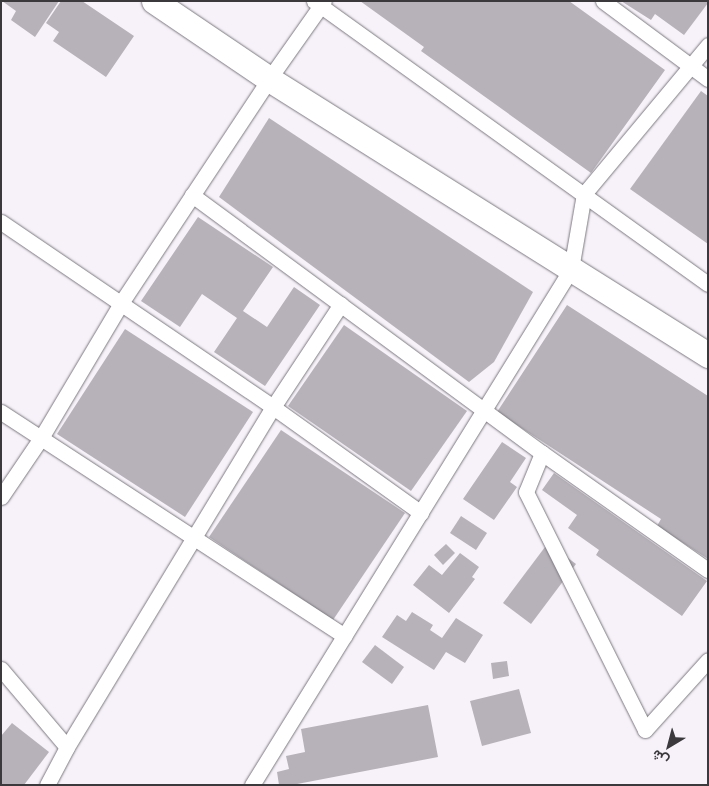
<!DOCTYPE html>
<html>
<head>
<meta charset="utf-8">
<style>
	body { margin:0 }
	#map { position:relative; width:709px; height:786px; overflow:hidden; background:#f7f2fa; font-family:"Work Sans",Vazirmatn,sans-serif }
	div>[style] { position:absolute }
	.building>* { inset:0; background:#b7b2ba }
	.roads { filter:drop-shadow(0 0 1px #7c787f) drop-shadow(0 0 1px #7c787f) }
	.minor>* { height:15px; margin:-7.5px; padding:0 7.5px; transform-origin:7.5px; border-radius:7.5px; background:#fff }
	.primary>* { height:25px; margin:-12.5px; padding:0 12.5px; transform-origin:12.5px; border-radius:12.5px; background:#fff }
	span { translate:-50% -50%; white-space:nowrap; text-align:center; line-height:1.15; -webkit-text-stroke:4.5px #f7f2fa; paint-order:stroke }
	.frame { position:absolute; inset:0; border:2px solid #3b393c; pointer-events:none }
	.north { position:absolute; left:644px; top:721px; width:50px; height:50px; -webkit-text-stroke:4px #f7f2fa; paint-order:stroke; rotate:217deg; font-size:14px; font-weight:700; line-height:20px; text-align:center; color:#3b393c }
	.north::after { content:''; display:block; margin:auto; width:18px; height:22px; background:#3b393c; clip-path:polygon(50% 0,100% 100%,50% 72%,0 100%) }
</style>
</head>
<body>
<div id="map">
	<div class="building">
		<i style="clip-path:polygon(2px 1px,59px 1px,35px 37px,11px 20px,16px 11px)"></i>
		<i style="clip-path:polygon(61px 1px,82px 1px,134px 36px,106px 77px,53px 41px,59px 32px,46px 23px)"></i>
		<i style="clip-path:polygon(360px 1px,569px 1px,665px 70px,591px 173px,421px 51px,424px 47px)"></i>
		<i style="clip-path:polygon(621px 1px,708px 1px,708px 3px,684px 35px,655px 14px,651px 20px)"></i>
		<i style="clip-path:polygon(701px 91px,708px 96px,708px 244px,630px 189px)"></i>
		<i style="clip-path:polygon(269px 118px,533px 292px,494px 362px,469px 382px,219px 197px)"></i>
		<i style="clip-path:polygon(198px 217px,273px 267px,243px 311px,267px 327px,294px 287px,320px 305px,265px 386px,214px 352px,237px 318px,202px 294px,180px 327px,141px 301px)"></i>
		<i style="clip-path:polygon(567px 305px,708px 396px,708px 559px,657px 526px,661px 519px,497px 412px)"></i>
		<i style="clip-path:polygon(344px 325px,467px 411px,411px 491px,288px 406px)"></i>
		<i style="clip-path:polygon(125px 329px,253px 412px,185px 517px,57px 434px)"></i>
		<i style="clip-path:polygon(281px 430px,405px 513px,333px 620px,209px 537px)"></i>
		<i style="clip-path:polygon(502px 442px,526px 458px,510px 482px,517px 487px,494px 520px,463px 499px)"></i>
		<i style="clip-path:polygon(554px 473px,707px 581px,682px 616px,596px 555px,599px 550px,568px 528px,577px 515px,542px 490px)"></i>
		<i style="clip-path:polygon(461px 516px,487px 533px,476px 550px,450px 533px)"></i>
		<i style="clip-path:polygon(548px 543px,576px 564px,531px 624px,503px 603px)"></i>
		<i style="clip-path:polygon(446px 544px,455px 553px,443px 565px,434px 555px)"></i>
		<i style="clip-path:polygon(460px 553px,479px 567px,472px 577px,475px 579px,449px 613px,413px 585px,429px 565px,442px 575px)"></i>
		<i style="clip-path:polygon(412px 612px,433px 625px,430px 630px,442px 638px,456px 618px,483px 635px,465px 663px,446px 652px,434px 670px,382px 637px,397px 615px,406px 621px)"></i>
		<i style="clip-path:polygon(375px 645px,404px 667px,392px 684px,362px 662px)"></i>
		<i style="clip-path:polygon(507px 661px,509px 676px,493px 679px,491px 663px)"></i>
		<i style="clip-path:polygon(519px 689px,531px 733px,482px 746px,470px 701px)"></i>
		<i style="clip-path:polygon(428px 705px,438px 757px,292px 785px,279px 785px,277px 772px,289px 769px,286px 756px,305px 752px,301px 729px)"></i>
		<i style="clip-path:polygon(12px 723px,49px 752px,24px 785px,1px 785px,1px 736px)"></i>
	</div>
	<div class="roads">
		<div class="minor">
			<i style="left:314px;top:1px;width:485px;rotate:35.7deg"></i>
			<i style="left:603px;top:1px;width:131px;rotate:36.6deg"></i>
			<i style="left:192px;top:195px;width:435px;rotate:36.4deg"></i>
			<i style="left:542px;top:453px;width:203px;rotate:35.2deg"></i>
			<i style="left:1px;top:222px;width:329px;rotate:34.2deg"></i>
			<i style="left:273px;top:407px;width:182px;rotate:35.6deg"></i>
			<i style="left:1px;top:412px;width:410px;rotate:33.1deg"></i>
			<i style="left:542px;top:453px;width:42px;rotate:112.3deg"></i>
			<i style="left:526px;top:492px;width:266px;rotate:63.4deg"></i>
			<i style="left:645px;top:730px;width:94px;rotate:-48deg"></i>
			<i style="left:1px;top:497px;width:71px;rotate:-55.9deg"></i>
			<i style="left:41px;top:438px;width:157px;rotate:-59.3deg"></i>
			<i style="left:121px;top:303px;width:268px;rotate:-56.5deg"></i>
			<i style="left:269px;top:79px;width:95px;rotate:-54.8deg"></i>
			<i style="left:1px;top:669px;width:102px;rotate:49.8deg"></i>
			<i style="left:47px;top:785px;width:43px;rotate:-62.2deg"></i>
			<i style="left:67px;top:747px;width:398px;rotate:-58.8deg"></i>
			<i style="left:273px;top:407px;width:123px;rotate:-56.6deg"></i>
			<i style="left:252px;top:785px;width:607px;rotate:-58.27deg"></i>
			<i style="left:571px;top:269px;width:76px;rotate:-80.2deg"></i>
			<i style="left:584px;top:194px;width:194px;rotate:-50.2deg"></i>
		</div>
		<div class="primary">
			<i style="left:154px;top:1px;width:139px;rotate:34.1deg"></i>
			<i style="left:269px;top:79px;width:519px;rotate:32.16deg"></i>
		</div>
	</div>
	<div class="frame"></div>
	<div class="north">ش</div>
</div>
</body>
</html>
